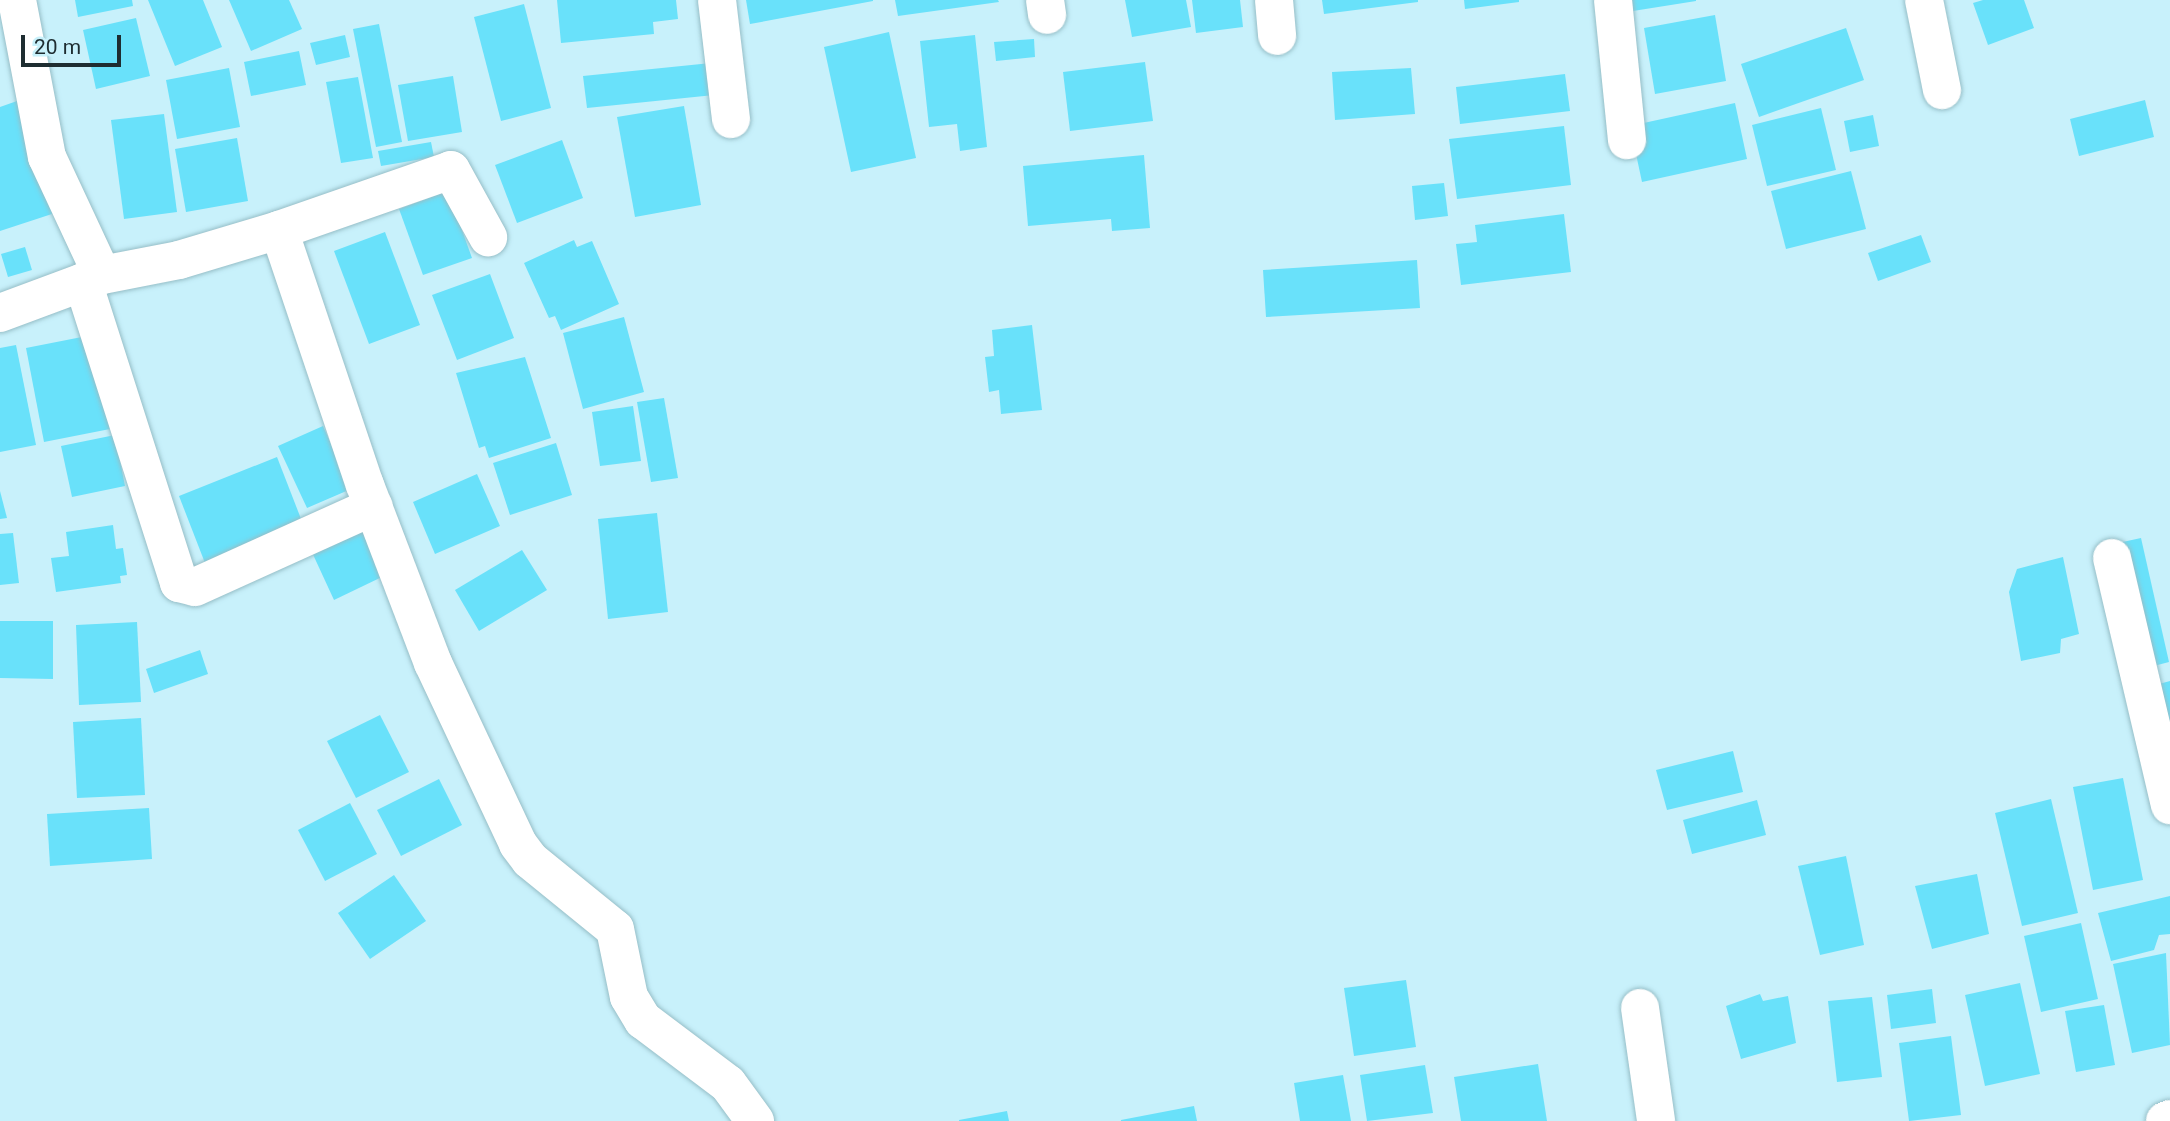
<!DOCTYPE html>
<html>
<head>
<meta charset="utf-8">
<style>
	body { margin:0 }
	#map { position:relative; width:2170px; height:1121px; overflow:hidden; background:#c8f1fb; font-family:Roboto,sans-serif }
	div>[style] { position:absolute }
	.building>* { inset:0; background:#69e1fa }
	.roads { filter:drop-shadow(0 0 2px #96bec7) drop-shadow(0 0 2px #96bec7) }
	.street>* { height:38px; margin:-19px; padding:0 19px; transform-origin:19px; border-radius:19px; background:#fff }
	span { translate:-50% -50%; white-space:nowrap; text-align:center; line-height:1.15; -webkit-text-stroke:5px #c8f1fb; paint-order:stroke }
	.scale { position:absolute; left:21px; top:35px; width:100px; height:32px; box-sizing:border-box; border:4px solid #1e2d31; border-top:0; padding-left:9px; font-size:21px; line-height:24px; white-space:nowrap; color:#1e2d31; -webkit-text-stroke:5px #c8f1fb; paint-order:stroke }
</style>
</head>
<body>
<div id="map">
	<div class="building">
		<i style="clip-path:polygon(75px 0,132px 0,133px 6px,78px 17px)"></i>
		<i style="clip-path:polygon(148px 0,203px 0,222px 47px,175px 66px)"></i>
		<i style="clip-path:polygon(229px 0,289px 0,302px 29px,251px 51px)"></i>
		<i style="clip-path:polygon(557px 0,676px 0,678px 19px,653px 22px,654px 34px,561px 43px)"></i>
		<i style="clip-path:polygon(746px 0,873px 0,873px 1px,750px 24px)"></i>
		<i style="clip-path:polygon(895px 0,998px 0,999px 2px,898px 16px)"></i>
		<i style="clip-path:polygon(1125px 0,1186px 0,1191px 27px,1132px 37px)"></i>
		<i style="clip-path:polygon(1192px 0,1240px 0,1243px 27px,1196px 33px)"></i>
		<i style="clip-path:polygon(1322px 0,1418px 0,1418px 2px,1324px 14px)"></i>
		<i style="clip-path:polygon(1464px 0,1519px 0,1519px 2px,1465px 9px)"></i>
		<i style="clip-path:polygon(1631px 0,1696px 0,1696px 1px,1633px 11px)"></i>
		<i style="clip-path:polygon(1983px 0,2024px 0,2034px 28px,1988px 45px,1973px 3px)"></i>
		<i style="clip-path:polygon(524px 4px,551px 108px,501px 121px,474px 17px)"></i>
		<i style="clip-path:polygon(1715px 15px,1726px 81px,1655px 94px,1644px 28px)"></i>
		<i style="clip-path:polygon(136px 18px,150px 76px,96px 89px,83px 30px)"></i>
		<i style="clip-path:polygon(379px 24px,402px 142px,376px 147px,353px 29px)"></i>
		<i style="clip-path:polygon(1846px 28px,1864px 80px,1759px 117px,1741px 64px)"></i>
		<i style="clip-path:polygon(889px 32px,916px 158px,851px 172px,824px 47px)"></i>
		<i style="clip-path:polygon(345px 35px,350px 57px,316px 65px,310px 43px)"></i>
		<i style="clip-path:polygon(975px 35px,987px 147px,960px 151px,957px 124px,929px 127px,920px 41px)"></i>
		<i style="clip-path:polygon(1034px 39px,1035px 57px,996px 61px,994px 42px)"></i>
		<i style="clip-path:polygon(299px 51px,306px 85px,251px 96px,244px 62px)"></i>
		<i style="clip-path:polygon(1145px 62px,1153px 121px,1070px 131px,1063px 72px)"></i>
		<i style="clip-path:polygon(711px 63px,714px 95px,587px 108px,583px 76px)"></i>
		<i style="clip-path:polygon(229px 68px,240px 127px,177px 139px,166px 80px)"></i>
		<i style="clip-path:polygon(1411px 68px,1415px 114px,1335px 120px,1332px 72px)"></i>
		<i style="clip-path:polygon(1565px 74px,1570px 111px,1460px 124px,1456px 87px)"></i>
		<i style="clip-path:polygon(453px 76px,462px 132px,408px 141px,398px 85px)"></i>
		<i style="clip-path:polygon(358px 77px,373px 158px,341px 163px,326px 82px)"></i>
		<i style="clip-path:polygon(2145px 100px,2154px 137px,2079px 156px,2070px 119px)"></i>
		<i style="clip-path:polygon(17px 101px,55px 213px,0 231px,0 107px)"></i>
		<i style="clip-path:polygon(1735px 103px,1747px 159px,1642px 182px,1630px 126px)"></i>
		<i style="clip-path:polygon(684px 106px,701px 205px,635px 217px,617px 117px)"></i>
		<i style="clip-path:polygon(1821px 108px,1836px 170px,1767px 186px,1752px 125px)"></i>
		<i style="clip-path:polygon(164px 114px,177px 212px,124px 219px,111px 120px)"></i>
		<i style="clip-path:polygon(1873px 115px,1879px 146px,1850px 152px,1844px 121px)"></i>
		<i style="clip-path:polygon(1564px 126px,1571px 185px,1457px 199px,1449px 139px)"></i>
		<i style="clip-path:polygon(237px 138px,248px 201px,186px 212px,175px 149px)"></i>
		<i style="clip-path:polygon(562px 140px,583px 198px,517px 223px,495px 165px)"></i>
		<i style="clip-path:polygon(431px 142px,434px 157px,381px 166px,378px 151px)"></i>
		<i style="clip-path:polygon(1144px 155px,1150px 228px,1112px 231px,1111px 219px,1028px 226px,1023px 166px)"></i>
		<i style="clip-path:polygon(1851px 171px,1866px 229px,1786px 249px,1771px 191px)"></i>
		<i style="clip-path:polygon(1444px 183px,1448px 216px,1415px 220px,1412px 186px)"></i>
		<i style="clip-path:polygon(448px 191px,472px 258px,423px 275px,399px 209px)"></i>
		<i style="clip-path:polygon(1564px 214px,1571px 272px,1461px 285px,1456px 244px,1477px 242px,1475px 225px)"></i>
		<i style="clip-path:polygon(385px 232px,420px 325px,369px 344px,334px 251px)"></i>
		<i style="clip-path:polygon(1921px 235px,1931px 262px,1878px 281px,1868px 253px)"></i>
		<i style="clip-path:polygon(574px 240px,577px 247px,592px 241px,619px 304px,561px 330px,555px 316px,549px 318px,524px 263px)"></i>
		<i style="clip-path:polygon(25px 247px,32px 270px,8px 277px,1px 254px)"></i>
		<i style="clip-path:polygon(1417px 260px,1420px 308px,1266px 317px,1263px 270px)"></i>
		<i style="clip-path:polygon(490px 274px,514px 338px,457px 360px,432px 295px)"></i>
		<i style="clip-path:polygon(624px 317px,644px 392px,583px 409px,563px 333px)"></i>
		<i style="clip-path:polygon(1032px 325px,1042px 410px,1001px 414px,999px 390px,989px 392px,985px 357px,994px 356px,992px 330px)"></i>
		<i style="clip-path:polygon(92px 335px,110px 429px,44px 442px,26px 348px)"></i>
		<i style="clip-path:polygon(16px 345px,36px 445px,0 452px,0 348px)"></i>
		<i style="clip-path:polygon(525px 357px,551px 438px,489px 458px,485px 446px,479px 448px,456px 373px)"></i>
		<i style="clip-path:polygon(664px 398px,678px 478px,651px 482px,637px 402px)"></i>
		<i style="clip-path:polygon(633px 406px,641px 461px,600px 466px,592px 412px)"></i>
		<i style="clip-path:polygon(323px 426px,351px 489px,307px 508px,278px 446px)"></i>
		<i style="clip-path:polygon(115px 435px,125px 486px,72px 497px,61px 446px)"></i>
		<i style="clip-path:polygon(556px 443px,572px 495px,510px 515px,493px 463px)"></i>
		<i style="clip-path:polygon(277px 457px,303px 524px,205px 563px,179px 496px)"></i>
		<i style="clip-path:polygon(477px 474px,500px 526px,435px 554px,413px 502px)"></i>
		<i style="clip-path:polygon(0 491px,7px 518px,0 519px)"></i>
		<i style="clip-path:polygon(657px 513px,668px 612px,608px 619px,598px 519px)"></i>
		<i style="clip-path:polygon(362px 523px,386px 575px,334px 600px,310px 548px)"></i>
		<i style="clip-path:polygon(113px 525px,116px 549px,123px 548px,127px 575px,120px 576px,121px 583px,56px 592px,51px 558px,69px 556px,66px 532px)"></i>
		<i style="clip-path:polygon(13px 533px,19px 583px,0 585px,0 534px)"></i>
		<i style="clip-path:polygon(2141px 538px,2169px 662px,2150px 667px,2118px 543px)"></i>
		<i style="clip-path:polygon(522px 550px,547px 590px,479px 631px,455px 590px)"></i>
		<i style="clip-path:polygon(2063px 557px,2079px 634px,2061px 639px,2060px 653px,2021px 661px,2009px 592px,2017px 569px)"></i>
		<i style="clip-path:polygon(0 621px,53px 621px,53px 679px,0 678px)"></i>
		<i style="clip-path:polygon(137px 622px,141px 702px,79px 705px,76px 625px)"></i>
		<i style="clip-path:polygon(200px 650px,208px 674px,154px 693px,146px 669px)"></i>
		<i style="clip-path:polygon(2170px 681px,2170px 720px,2169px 720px,2159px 684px)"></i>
		<i style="clip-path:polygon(380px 715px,409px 772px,356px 798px,327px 741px)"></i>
		<i style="clip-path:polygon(141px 718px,145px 795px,77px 798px,73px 722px)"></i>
		<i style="clip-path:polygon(1733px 751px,1743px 792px,1667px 810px,1656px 770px)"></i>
		<i style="clip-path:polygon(2123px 778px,2143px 880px,2093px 890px,2073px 787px)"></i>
		<i style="clip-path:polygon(439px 779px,462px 825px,401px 856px,377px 810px)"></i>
		<i style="clip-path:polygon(2051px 799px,2078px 913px,2022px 926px,1995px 813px)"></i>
		<i style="clip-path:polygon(1757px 800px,1766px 835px,1692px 854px,1683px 820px)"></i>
		<i style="clip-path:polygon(350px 803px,377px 854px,325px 881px,298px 830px)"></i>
		<i style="clip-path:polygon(149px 808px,152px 859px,50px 866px,47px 814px)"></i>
		<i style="clip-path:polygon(1846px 856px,1864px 945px,1820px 955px,1798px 866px)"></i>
		<i style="clip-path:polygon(1977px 874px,1989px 934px,1932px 949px,1915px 886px)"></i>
		<i style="clip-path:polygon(394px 875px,426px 921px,370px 959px,338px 913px)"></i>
		<i style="clip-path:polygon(2170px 896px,2170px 934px,2159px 935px,2154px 950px,2111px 961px,2098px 913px)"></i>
		<i style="clip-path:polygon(2081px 923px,2098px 999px,2041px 1012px,2024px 936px)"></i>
		<i style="clip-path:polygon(2166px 953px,2170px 1045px,2132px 1053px,2113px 964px)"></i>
		<i style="clip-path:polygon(1406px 980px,1416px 1047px,1354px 1056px,1344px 988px)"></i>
		<i style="clip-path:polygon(2020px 983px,2040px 1074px,1985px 1086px,1965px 995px)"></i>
		<i style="clip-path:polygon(1932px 989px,1936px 1023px,1891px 1029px,1887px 995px)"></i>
		<i style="clip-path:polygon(1760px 994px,1763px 1001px,1788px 996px,1796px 1043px,1741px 1059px,1726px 1006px)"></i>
		<i style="clip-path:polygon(1872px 997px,1882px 1077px,1837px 1082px,1828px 1001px)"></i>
		<i style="clip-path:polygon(2104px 1005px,2115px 1065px,2076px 1072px,2065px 1011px)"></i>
		<i style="clip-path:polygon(1951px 1036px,1961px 1115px,1909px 1121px,1899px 1043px)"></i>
		<i style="clip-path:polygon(1538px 1064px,1547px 1121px,1461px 1121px,1454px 1077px)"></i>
		<i style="clip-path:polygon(1425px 1065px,1433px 1113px,1367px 1121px,1360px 1075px)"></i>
		<i style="clip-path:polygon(1343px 1075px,1351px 1121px,1300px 1121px,1294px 1083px)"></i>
		<i style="clip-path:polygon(1194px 1106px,1197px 1121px,1121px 1121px,1121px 1120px)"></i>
		<i style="clip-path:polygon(1007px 1111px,1009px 1121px,959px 1121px,959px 1120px)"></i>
	</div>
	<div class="roads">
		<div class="street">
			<i style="left:17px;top:0;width:160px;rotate:79.2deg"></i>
			<i style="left:47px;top:157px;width:130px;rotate:65deg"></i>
			<i style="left:717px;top:0;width:120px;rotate:83.3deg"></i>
			<i style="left:1045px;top:0;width:15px;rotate:82deg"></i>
			<i style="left:1274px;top:0;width:36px;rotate:85deg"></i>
			<i style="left:1613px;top:0;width:141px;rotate:84.3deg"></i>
			<i style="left:1924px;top:0;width:92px;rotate:78.7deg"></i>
			<i style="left:279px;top:230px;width:269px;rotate:71.4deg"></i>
			<i style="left:365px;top:485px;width:191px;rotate:69.1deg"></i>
			<i style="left:433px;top:663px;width:200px;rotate:64.8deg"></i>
			<i style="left:518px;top:844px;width:20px;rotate:53deg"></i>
			<i style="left:530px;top:860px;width:109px;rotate:39.1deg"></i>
			<i style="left:615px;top:929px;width:69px;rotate:78.4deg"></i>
			<i style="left:629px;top:997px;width:27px;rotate:59deg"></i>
			<i style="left:643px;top:1020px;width:106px;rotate:37deg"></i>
			<i style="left:728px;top:1084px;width:46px;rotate:53.9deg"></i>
			<i style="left:83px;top:282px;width:316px;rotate:72.3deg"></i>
			<i style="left:179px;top:583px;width:16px;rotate:14deg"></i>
			<i style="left:195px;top:587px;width:196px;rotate:-24.3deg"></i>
			<i style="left:0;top:313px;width:109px;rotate:-20.4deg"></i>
			<i style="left:102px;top:275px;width:78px;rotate:-11deg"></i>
			<i style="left:179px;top:260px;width:104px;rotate:-16.7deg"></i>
			<i style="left:279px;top:230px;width:182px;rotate:-19.2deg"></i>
			<i style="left:451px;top:170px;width:77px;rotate:61.1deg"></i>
			<i style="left:2112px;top:558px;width:254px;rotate:76.8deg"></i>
			<i style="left:1640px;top:1008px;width:114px;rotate:81.9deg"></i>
			<i style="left:2165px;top:1121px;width:5px;rotate:-22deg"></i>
		</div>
	</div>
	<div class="scale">20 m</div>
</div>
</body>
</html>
